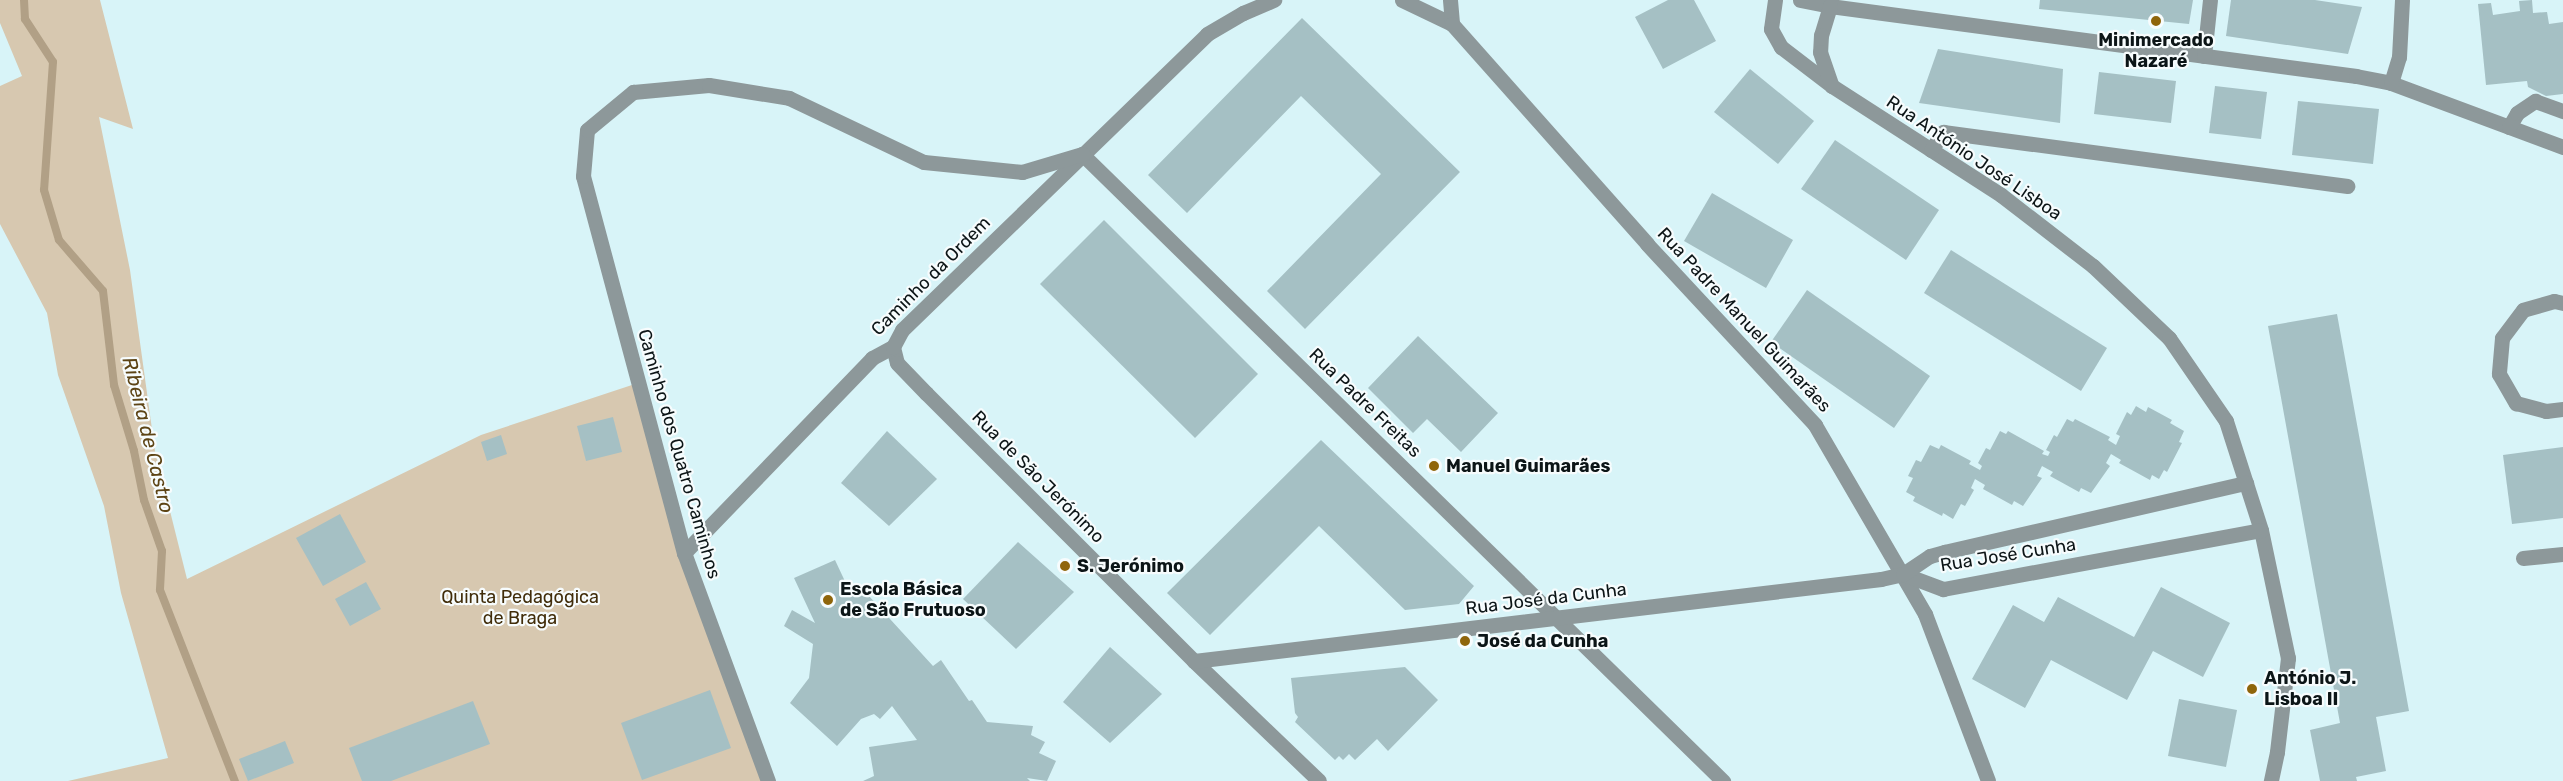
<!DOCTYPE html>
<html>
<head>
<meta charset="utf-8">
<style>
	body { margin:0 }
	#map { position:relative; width:2563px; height:781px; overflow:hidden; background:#d8f4f8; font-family:Rubik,sans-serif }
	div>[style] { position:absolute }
	.green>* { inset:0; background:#d7c8b0 }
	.stream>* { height:8px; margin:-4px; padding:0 4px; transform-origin:4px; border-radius:4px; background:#b1a086 }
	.building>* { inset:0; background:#a5c0c4 }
	.minor>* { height:15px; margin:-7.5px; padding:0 7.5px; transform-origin:7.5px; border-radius:7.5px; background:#8d989a }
	.dots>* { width:16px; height:16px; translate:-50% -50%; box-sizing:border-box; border:3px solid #f7fcfd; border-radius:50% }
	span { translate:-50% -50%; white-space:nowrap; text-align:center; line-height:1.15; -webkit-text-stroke:4.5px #f7fcfd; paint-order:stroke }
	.poi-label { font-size:18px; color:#0c1517; font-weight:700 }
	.left { translate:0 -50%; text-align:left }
	.street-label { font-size:18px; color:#0c1517 }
	.park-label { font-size:18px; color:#412d0a }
	.water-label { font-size:20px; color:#5d4415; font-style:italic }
</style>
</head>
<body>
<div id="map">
	<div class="green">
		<i style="clip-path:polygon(0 0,100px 0,133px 129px,99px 117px,130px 270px,155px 451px,187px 579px,481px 435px,638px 383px,684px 553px,768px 781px,68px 781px,168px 758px,121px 593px,104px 506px,58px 375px,47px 313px,0 224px,0 86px,22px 76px,0 23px)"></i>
	</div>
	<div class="stream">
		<i style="left:24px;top:0;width:19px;rotate:87deg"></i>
		<i style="left:25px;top:19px;width:51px;rotate:56.9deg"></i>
		<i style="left:53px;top:62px;width:128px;rotate:94deg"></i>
		<i style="left:44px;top:190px;width:52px;rotate:73.3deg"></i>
		<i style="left:59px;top:240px;width:67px;rotate:49.2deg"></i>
		<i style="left:103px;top:291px;width:95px;rotate:83.3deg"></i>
		<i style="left:114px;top:385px;width:69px;rotate:73.1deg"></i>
		<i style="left:134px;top:451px;width:50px;rotate:78.5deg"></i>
		<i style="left:144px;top:500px;width:54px;rotate:70.6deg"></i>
		<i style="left:162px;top:551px;width:39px;rotate:93deg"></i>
		<i style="left:160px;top:590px;width:205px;rotate:68.6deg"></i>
	</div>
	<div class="building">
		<i style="clip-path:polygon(1668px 0,1694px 0,1716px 41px,1663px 69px,1635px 17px)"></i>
		<i style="clip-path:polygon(2040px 0,2193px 0,2189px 24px,2039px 9px)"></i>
		<i style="clip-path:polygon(2231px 0,2315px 0,2362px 7px,2348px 54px,2226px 36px)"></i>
		<i style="clip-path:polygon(2532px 0,2533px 13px,2547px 12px,2549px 24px,2563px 22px,2563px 94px,2546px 96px,2528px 87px,2527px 81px,2486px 85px,2478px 4px,2491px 3px,2493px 15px,2520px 11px,2519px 1px)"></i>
		<i style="clip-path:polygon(1302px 18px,1460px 172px,1305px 329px,1267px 291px,1381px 174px,1301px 96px,1187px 213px,1148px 175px)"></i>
		<i style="clip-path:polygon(1938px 49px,2063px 69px,2060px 123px,1919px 103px)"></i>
		<i style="clip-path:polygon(1750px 69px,1814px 121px,1778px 164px,1714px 112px)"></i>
		<i style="clip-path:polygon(2099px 72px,2176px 81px,2171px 123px,2094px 114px)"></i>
		<i style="clip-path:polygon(2215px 86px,2267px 92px,2261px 139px,2209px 133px)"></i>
		<i style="clip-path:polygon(2298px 101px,2379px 109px,2373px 164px,2292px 155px)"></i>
		<i style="clip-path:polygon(1835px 140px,1939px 210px,1906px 260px,1801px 189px)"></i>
		<i style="clip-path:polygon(1712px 193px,1793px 240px,1766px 288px,1684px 241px)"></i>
		<i style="clip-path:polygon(1104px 220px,1258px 374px,1195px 438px,1040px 284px)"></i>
		<i style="clip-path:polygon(1951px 250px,2107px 348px,2081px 391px,1924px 293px)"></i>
		<i style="clip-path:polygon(1807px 290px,1930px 376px,1894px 428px,1771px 342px)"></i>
		<i style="clip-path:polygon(2337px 314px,2409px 711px,2376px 717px,2386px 771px,2356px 777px,2357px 781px,2320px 781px,2310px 730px,2340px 723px,2268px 326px)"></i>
		<i style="clip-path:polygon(1418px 336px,1498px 413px,1461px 452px,1427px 419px,1413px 433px,1368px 388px)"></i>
		<i style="clip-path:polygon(2136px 406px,2146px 412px,2148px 407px,2172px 420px,2170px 423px,2184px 431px,2179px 442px,2182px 443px,2167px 472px,2164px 470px,2159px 479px,2152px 475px,2150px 480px,2119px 463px,2121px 460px,2111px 454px,2106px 463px,2110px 466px,2091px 493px,2081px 488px,2079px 492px,2050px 476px,2053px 472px,2042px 466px,2037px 476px,2042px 478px,2023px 506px,2014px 501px,2012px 505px,1983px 489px,1985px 485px,1975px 479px,1971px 488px,1974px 490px,1965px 506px,1961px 504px,1953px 519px,1943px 513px,1942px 516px,1913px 501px,1915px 497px,1906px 492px,1913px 478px,1908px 476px,1916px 460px,1921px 462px,1930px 445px,1939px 449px,1941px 445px,1971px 461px,1969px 464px,1980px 470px,1982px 466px,1978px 463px,1986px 448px,1990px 450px,2000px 431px,2006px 434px,2008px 431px,2044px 451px,2042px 454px,2048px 456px,2050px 452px,2046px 450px,2054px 435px,2057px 437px,2067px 419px,2073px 422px,2075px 419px,2110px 437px,2108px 440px,2116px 445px,2120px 436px,2116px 434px,2127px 412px,2131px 415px)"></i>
		<i style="clip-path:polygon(613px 417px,622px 452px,586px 461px,577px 426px)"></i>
		<i style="clip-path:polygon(887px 431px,937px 479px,889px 526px,841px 483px)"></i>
		<i style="clip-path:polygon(501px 435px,507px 454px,487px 461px,481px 442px)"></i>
		<i style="clip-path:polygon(1321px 440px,1474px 586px,1459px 604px,1405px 610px,1319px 526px,1210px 635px,1167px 593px)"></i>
		<i style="clip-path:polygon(2563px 447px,2563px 518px,2512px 524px,2503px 455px)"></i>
		<i style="clip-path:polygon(340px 514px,366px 562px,323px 586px,296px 538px)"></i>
		<i style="clip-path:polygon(1018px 542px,1074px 592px,1016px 649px,963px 599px)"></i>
		<i style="clip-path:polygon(835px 560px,850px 592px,858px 584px,933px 666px,941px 660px,969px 701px,972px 700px,987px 722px,1033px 726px,1031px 735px,1045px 742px,1039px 753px,1056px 761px,1047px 781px,1027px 778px,1030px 781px,863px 781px,874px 776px,869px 747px,917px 740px,892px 706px,880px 719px,874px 714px,861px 719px,837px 746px,790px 703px,809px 678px,813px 644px,784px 626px,792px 610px,815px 623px,794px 578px)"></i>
		<i style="clip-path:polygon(366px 582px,381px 609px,350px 626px,335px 599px)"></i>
		<i style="clip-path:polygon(2161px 587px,2230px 623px,2203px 677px,2153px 651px,2127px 700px,2051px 660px,2025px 708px,1972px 679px,2013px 605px,2044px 622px,2058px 597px,2134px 637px)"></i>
		<i style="clip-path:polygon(1110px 647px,1162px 694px,1110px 743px,1063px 702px)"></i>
		<i style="clip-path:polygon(1405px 667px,1438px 700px,1388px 751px,1377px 739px,1355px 760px,1349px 754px,1343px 760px,1339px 756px,1335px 760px,1295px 722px,1298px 717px,1295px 713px,1291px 678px)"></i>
		<i style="clip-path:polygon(710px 690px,731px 748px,642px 780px,621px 723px)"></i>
		<i style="clip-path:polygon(2179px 699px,2237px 710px,2226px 767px,2168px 756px)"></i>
		<i style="clip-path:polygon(473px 701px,490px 744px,391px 781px,362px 781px,349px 748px)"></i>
		<i style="clip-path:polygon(285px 741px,294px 763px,248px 781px,239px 759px)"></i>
	</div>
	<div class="minor">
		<i style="left:1402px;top:0;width:55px;rotate:25.6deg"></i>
		<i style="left:1450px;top:0;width:24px;rotate:85deg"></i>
		<i style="left:1452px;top:24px;width:294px;rotate:48.4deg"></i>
		<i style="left:1647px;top:244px;width:247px;rotate:47.1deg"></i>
		<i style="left:1815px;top:425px;width:219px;rotate:59.8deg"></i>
		<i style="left:1925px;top:614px;width:178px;rotate:69.3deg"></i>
		<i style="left:1775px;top:0;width:29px;rotate:98deg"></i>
		<i style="left:1771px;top:29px;width:21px;rotate:61deg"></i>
		<i style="left:1781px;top:47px;width:64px;rotate:37.4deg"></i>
		<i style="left:1832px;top:86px;width:201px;rotate:32.8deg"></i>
		<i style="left:2001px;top:195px;width:116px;rotate:37.7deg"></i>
		<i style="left:2093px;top:266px;width:105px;rotate:43.5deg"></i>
		<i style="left:2169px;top:338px;width:101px;rotate:55.5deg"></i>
		<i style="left:2226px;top:421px;width:114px;rotate:72.2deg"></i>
		<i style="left:2261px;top:530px;width:131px;rotate:78.1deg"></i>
		<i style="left:2288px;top:658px;width:95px;rotate:96.7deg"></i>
		<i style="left:2277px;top:752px;width:30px;rotate:102deg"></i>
		<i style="left:1800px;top:0;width:31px;rotate:11deg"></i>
		<i style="left:1830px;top:6px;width:531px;rotate:7.58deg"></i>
		<i style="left:2356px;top:76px;width:36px;rotate:11deg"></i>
		<i style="left:2391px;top:83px;width:184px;rotate:20.4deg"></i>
		<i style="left:1830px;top:6px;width:30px;rotate:107deg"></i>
		<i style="left:1821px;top:35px;width:17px;rotate:93deg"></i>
		<i style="left:1820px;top:52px;width:36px;rotate:71deg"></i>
		<i style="left:2204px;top:56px;width:56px;rotate:-83.9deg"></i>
		<i style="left:2391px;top:83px;width:27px;rotate:-73deg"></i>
		<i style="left:2399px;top:57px;width:57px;rotate:-87deg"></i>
		<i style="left:2509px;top:127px;width:16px;rotate:-60deg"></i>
		<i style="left:2517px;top:113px;width:22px;rotate:-34deg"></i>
		<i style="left:2535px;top:101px;width:30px;rotate:20deg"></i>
		<i style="left:1931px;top:150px;width:22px;rotate:-56deg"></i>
		<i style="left:1943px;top:132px;width:408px;rotate:7.6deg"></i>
		<i style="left:1082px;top:154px;width:897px;rotate:44.37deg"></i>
		<i style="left:2563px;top:303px;width:9px;rotate:-167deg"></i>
		<i style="left:2554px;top:301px;width:32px;rotate:164deg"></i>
		<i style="left:2523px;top:310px;width:35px;rotate:127deg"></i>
		<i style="left:2502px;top:338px;width:36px;rotate:95deg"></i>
		<i style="left:2499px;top:374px;width:34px;rotate:60deg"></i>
		<i style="left:2516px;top:403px;width:31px;rotate:15deg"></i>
		<i style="left:2546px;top:411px;width:17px;rotate:-7deg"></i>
		<i style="left:893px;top:347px;width:16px;rotate:76deg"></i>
		<i style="left:897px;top:363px;width:42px;rotate:46deg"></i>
		<i style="left:926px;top:393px;width:379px;rotate:45deg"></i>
		<i style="left:1194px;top:661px;width:173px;rotate:43.8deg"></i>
		<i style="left:684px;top:553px;width:271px;rotate:-46deg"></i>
		<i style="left:872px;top:358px;width:24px;rotate:-28deg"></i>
		<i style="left:893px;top:347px;width:19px;rotate:-62deg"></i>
		<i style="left:902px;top:330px;width:425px;rotate:-44.1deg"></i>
		<i style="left:1207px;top:34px;width:42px;rotate:-30.3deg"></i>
		<i style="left:1243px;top:13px;width:34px;rotate:-23deg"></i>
		<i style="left:2523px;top:558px;width:40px;rotate:-5.7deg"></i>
		<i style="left:1903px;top:574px;width:43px;rotate:20.6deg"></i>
		<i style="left:1943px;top:589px;width:323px;rotate:-10.5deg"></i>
		<i style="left:1194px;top:661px;width:692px;rotate:-6.81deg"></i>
		<i style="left:1881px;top:579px;width:23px;rotate:-13deg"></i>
		<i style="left:1903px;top:574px;width:32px;rotate:-34deg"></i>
		<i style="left:1930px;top:556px;width:15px;rotate:-16deg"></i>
		<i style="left:1944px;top:552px;width:310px;rotate:-12.9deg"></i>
		<i style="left:768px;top:781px;width:243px;rotate:-110.2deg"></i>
		<i style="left:684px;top:553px;width:390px;rotate:-105deg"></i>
		<i style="left:583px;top:176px;width:46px;rotate:-85deg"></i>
		<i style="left:587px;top:130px;width:60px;rotate:-39.6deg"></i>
		<i style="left:633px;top:92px;width:76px;rotate:-5.3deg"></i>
		<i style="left:709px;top:85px;width:81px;rotate:9.2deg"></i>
		<i style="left:789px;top:98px;width:149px;rotate:25.4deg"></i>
		<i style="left:924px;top:162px;width:99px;rotate:5.8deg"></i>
		<i style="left:1022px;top:172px;width:63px;rotate:-16.7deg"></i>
	</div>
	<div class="dots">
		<i style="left:2156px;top:21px;background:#8f650b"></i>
		<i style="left:1434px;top:466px;background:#8f650b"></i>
		<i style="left:1065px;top:566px;background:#8f650b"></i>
		<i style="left:828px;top:600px;background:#8f650b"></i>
		<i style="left:1465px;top:641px;background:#8f650b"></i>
		<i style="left:2252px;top:689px;background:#8f650b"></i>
	</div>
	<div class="poi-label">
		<span style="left:2156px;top:51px">Minimercado<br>Nazaré</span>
		<span class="left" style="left:1446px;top:466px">Manuel Guimarães</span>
		<span class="left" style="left:1077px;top:566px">S. Jerónimo</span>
		<span class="left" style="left:840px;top:600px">Escola Básica<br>de São Frutuoso</span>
		<span class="left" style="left:1477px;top:641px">José da Cunha</span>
		<span class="left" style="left:2264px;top:689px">António J.<br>Lisboa II</span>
	</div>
	<div class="street-label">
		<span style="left:1974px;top:158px;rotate:34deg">Rua António José Lisboa</span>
		<span style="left:931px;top:276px;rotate:-45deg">Caminho da Ordem</span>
		<span style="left:1744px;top:320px;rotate:47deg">Rua Padre Manuel Guimarães</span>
		<span style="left:1365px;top:403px;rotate:44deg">Rua Padre Freitas</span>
		<span style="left:679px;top:454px;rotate:74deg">Caminho dos Quatro Caminhos</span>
		<span style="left:1038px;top:477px;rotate:45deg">Rua de São Jerónimo</span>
		<span style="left:2008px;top:555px;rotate:-9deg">Rua José Cunha</span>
		<span style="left:1546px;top:599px;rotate:-7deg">Rua José da Cunha</span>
	</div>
	<div class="park-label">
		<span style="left:520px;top:608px">Quinta Pedagógica<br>de Braga</span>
	</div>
	<div class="water-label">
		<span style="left:148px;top:435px;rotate:76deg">Ribeira de Castro</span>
	</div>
</div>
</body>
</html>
